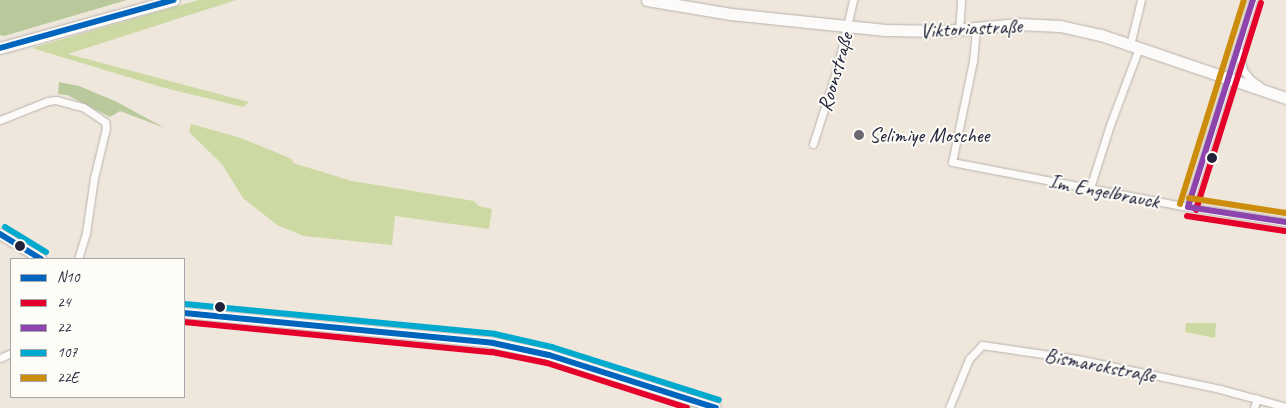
<!DOCTYPE html>
<html>
<head>
<meta charset="utf-8">
<style>
	body { margin:0 }
	#map { position:relative; width:1286px; height:408px; overflow:hidden; background:#efe7dc; font-family:Caveat,sans-serif }
	div>[style] { position:absolute }
	.green>* { inset:0; background:#cdd9a3 }
	.forest>* { inset:0; background:#b9c99b }
	.roads { filter:drop-shadow(0 0 1px #b7b2ae) drop-shadow(0 0 1px #b7b2ae) }
	.street>* { height:7px; margin:-3.5px; padding:0 3.5px; transform-origin:3.5px; border-radius:3.5px; background:#fdfbfa }
	.secondary>* { height:10px; margin:-5px; padding:0 5px; transform-origin:5px; border-radius:5px; background:#fdfbfa }
	.primary>* { height:11px; margin:-5.5px; padding:0 5.5px; transform-origin:5.5px; border-radius:5.5px; background:#fdfbfa }
	.bus-1>* { height:6px; margin:-3px; padding:0 3px; transform-origin:3px; border-radius:3px; background:#0065bd }
	.bus-2>* { height:6px; margin:-3px; padding:0 3px; transform-origin:3px; border-radius:3px; background:#e4002b }
	.bus-3>* { height:6px; margin:-3px; padding:0 3px; transform-origin:3px; border-radius:3px; background:#8e44ad }
	.bus-4>* { height:6px; margin:-3px; padding:0 3px; transform-origin:3px; border-radius:3px; background:#00a9ce }
	.bus-5>* { height:6px; margin:-3px; padding:0 3px; transform-origin:3px; border-radius:3px; background:#cc8c0c }
	.dots>* { width:14px; height:14px; translate:-50% -50%; box-sizing:border-box; border:2px solid #fdfcf7; border-radius:50% }
	span { translate:-50% -50%; white-space:nowrap; text-align:center; line-height:1.15; -webkit-text-stroke:4px #fdfcf7; paint-order:stroke }
	.street-label { font-size:21px; color:#22223b }
	.poi-label { font-size:21px; color:#22223b }
	.left { translate:0 -50%; text-align:left }
	.legend { position:absolute; left:10px; top:258px; width:175px; height:140px; box-sizing:border-box; background:#fdfcf7; border:1px solid #a5a5ac; margin:0; padding:6px 9px; list-style:none; font-size:15px; color:#22223b }
	.legend li { display:flex; align-items:center; gap:10px; height:25px }
	.legend b { width:25px; border:1px solid #a5a5ac }
</style>
</head>
<body>
<div id="map">
	<div class="green">
		<i style="clip-path:polygon(199px 0,236px 0,68px 54px,249px 102px,243px 107px,161px 87px,32px 48px)"></i>
		<i style="clip-path:polygon(191px 124px,241px 138px,292px 159px,293px 163px,352px 181px,474px 201px,479px 206px,492px 209px,489px 229px,395px 216px,392px 245px,304px 236px,277px 225px,243px 198px,222px 164px,189px 132px)"></i>
		<i style="clip-path:polygon(1186px 323px,1216px 323px,1215px 338px,1185px 332px)"></i>
	</div>
	<div class="forest">
		<i style="clip-path:polygon(0 0,127px 0,4px 36px,0 35px)"></i>
		<i style="clip-path:polygon(59px 82px,79px 86px,115px 101px,165px 128px,120px 111px,110px 117px,67px 95px,58px 94px)"></i>
	</div>
	<div class="roads">
		<div class="street">
			<i style="left:976px;top:28px;width:33px;rotate:95deg"></i>
			<i style="left:973px;top:61px;width:103px;rotate:101.7deg"></i>
			<i style="left:952px;top:162px;width:240px;rotate:10.8deg"></i>
			<i style="left:1188px;top:207px;width:99px;rotate:8.7deg"></i>
			<i style="left:959px;top:31px;width:31px;rotate:-86deg"></i>
			<i style="left:1130px;top:45px;width:46px;rotate:-76.3deg"></i>
			<i style="left:1238px;top:48px;width:23px;rotate:77deg"></i>
			<i style="left:1243px;top:70px;width:11px;rotate:52deg"></i>
			<i style="left:1250px;top:79px;width:12px;rotate:35deg"></i>
			<i style="left:0;top:120px;width:52px;rotate:-21.6deg"></i>
			<i style="left:48px;top:101px;width:8px;rotate:-7deg"></i>
			<i style="left:56px;top:100px;width:28px;rotate:15deg"></i>
			<i style="left:83px;top:107px;width:27px;rotate:34deg"></i>
			<i style="left:105px;top:122px;width:6px;rotate:81deg"></i>
			<i style="left:106px;top:128px;width:51px;rotate:103.5deg"></i>
			<i style="left:94px;top:178px;width:56px;rotate:98.3deg"></i>
			<i style="left:86px;top:233px;width:27px;rotate:107deg"></i>
			<i style="left:813px;top:144px;width:79px;rotate:-72.3deg"></i>
			<i style="left:837px;top:69px;width:71px;rotate:-76.9deg"></i>
			<i style="left:1090px;top:188px;width:66px;rotate:-72.4deg"></i>
			<i style="left:1110px;top:125px;width:82px;rotate:-69.4deg"></i>
			<i style="left:1188px;top:207px;width:217px;rotate:-72.6deg"></i>
			<i style="left:0;top:358px;width:12px;rotate:-24deg"></i>
			<i style="left:949px;top:408px;width:53px;rotate:-67.8deg"></i>
			<i style="left:969px;top:359px;width:19px;rotate:-47deg"></i>
			<i style="left:982px;top:345px;width:96px;rotate:8.4deg"></i>
			<i style="left:1077px;top:359px;width:146px;rotate:11.8deg"></i>
			<i style="left:1220px;top:389px;width:68px;rotate:15.3deg"></i>
			<i style="left:1254px;top:408px;width:10px;rotate:-73deg"></i>
		</div>
		<div class="secondary">
			<i style="left:0;top:234px;width:48px;rotate:31.4deg"></i>
			<i style="left:184px;top:313px;width:310px;rotate:5.5deg"></i>
			<i style="left:493px;top:343px;width:57px;rotate:12.1deg"></i>
			<i style="left:549px;top:355px;width:175px;rotate:17.6deg"></i>
		</div>
		<div class="primary">
			<i style="left:647px;top:0;width:85px;rotate:9.5deg"></i>
			<i style="left:731px;top:14px;width:155px;rotate:5.9deg"></i>
			<i style="left:885px;top:30px;width:59px;rotate:1deg"></i>
			<i style="left:944px;top:31px;width:75px;rotate:-5.3deg"></i>
			<i style="left:1019px;top:24px;width:41px;rotate:2.8deg"></i>
			<i style="left:1060px;top:26px;width:42px;rotate:12.4deg"></i>
			<i style="left:1101px;top:35px;width:195px;rotate:18.8deg"></i>
			<i style="left:0;top:48px;width:180px;rotate:-15.5deg"></i>
		</div>
	</div>
	<div class="bus-1">
		<i style="left:0;top:48px;width:180px;rotate:-15.5deg"></i>
		<i style="left:0;top:234px;width:48px;rotate:31.4deg"></i>
		<i style="left:184px;top:313px;width:310px;rotate:5.5deg"></i>
		<i style="left:493px;top:343px;width:57px;rotate:12.1deg"></i>
		<i style="left:549px;top:355px;width:175px;rotate:17.6deg"></i>
	</div>
	<div class="bus-2">
		<i style="left:1196px;top:210px;width:217px;rotate:-72.6deg"></i>
		<i style="left:1187px;top:216px;width:99px;rotate:8.7deg"></i>
		<i style="left:184px;top:322px;width:309px;rotate:5.6deg"></i>
		<i style="left:492px;top:352px;width:56px;rotate:11.3deg"></i>
		<i style="left:547px;top:363px;width:147px;rotate:17.8deg"></i>
	</div>
	<div class="bus-3">
		<i style="left:1188px;top:207px;width:217px;rotate:-72.6deg"></i>
		<i style="left:1188px;top:207px;width:99px;rotate:8.7deg"></i>
	</div>
	<div class="bus-4">
		<i style="left:5px;top:227px;width:48px;rotate:31.4deg"></i>
		<i style="left:185px;top:304px;width:311px;rotate:5.5deg"></i>
		<i style="left:495px;top:334px;width:58px;rotate:12.8deg"></i>
		<i style="left:552px;top:347px;width:175px;rotate:17.6deg"></i>
	</div>
	<div class="bus-5">
		<i style="left:1189px;top:198px;width:98px;rotate:8.8deg"></i>
		<i style="left:1180px;top:204px;width:214px;rotate:-72.6deg"></i>
	</div>
	<div class="dots">
		<i style="left:859px;top:135px;background:#6a6773"></i>
		<i style="left:1212px;top:158px;background:#22223b"></i>
		<i style="left:20px;top:246px;background:#22223b"></i>
		<i style="left:220px;top:307px;background:#22223b"></i>
	</div>
	<div class="street-label">
		<span style="left:971px;top:28px;rotate:-3deg">Viktoriastraße</span>
		<span style="left:835px;top:72px;rotate:-74deg">Roonstraße</span>
		<span style="left:1104px;top:191px;rotate:11deg">Im Engelbrauck</span>
		<span style="left:1100px;top:365px;rotate:11deg">Bismarckstraße</span>
	</div>
	<div class="poi-label">
		<span class="left" style="left:869px;top:135px">Selimiye Moschee</span>
	</div>
	<ul class="legend">
	<li><b style="height:6px;background:#0065bd"></b>N10</li>
	<li><b style="height:6px;background:#e4002b"></b>24</li>
	<li><b style="height:6px;background:#8e44ad"></b>22</li>
	<li><b style="height:6px;background:#00a9ce"></b>107</li>
	<li><b style="height:6px;background:#cc8c0c"></b>22E</li>
	</ul>
</div>
</body>
</html>
